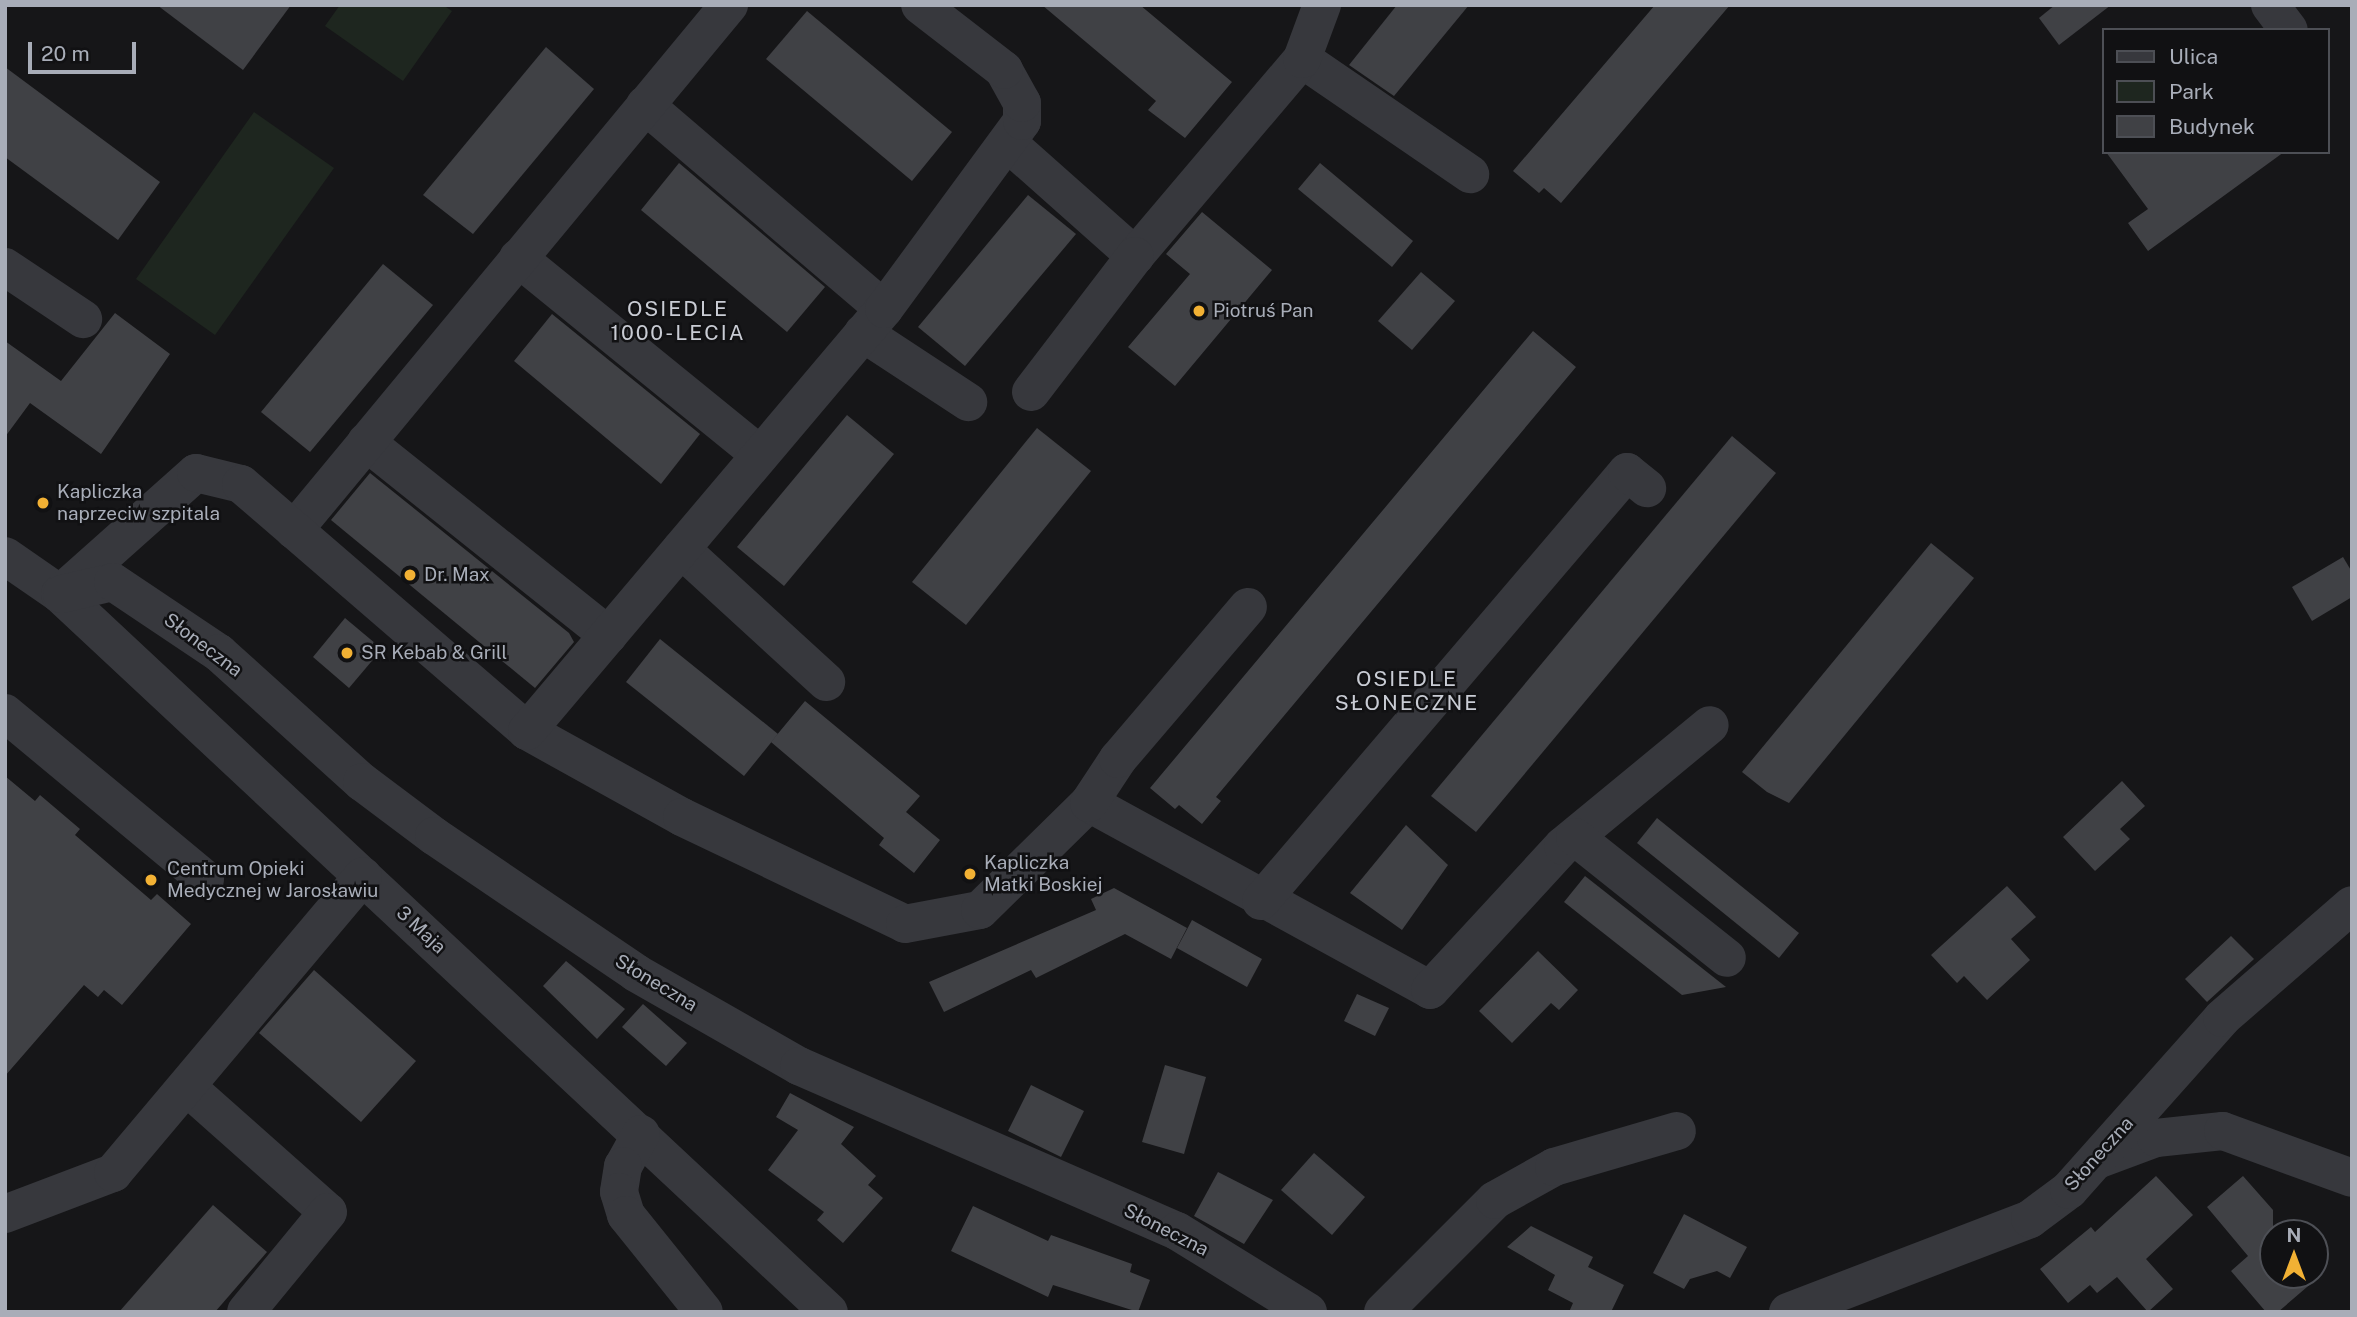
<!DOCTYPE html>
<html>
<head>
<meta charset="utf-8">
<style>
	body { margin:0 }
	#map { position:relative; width:2357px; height:1317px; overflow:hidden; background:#161618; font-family:"Public Sans",sans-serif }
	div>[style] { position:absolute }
	.green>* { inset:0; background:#1e261f }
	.building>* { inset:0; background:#404145 }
	.minor>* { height:38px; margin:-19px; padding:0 19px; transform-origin:19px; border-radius:19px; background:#37383d }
	.dots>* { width:19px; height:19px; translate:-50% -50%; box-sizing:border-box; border:4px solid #111113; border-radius:50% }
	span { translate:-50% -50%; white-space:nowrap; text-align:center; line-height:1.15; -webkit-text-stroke:5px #111113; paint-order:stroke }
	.poi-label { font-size:19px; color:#a8adb8 }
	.left { translate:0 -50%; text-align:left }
	.street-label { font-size:19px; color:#a8adb8 }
	.neighbourhood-label { font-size:21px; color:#c9ccd4; letter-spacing:2px }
	.frame { position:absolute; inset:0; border:7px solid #a8adb8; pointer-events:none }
	.legend { position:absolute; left:2102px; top:28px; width:228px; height:126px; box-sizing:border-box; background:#111113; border:2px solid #4d4f55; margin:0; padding:9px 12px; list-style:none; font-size:21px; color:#a8adb8 }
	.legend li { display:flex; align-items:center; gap:14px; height:35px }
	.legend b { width:35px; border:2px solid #4d4f55 }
	.north { position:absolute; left:2259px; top:1219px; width:70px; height:70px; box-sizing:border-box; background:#111113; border:2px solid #4d4f55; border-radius:50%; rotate:0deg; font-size:19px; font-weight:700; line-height:28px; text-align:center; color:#a8adb8 }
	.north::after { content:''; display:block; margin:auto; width:24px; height:32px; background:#f2b134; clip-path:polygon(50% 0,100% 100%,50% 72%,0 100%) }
	.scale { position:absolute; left:28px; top:42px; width:108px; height:32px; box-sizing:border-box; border:4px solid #a8adb8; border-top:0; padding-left:9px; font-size:21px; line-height:24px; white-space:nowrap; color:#a8adb8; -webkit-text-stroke:5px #111113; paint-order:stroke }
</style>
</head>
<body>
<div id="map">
	<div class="green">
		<i style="clip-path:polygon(340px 5px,443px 5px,452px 11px,403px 81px,325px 26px)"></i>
		<i style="clip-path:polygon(254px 112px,334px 168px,215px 335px,136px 279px)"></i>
	</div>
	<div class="building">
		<i style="clip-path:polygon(157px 5px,291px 5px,243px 70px)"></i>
		<i style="clip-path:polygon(1042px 5px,1140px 5px,1232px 82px,1185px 138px,1148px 110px,1156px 101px)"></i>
		<i style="clip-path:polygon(1397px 5px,1469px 5px,1394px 96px,1349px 65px)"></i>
		<i style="clip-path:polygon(1655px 5px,1730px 5px,1561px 203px,1544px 188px,1539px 193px,1513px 171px)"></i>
		<i style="clip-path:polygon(2055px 5px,2111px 5px,2059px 45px,2039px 18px)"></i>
		<i style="clip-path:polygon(807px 11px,952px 132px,912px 181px,766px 59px)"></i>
		<i style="clip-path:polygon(546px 47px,594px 89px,473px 234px,423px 195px)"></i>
		<i style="clip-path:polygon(5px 67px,160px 182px,118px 240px,5px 157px)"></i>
		<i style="clip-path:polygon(2106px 152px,2284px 152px,2148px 251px,2128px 223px,2148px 209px)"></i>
		<i style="clip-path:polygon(679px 163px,825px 287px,787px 332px,641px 210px)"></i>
		<i style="clip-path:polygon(1320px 163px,1413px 241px,1392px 267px,1298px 189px)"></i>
		<i style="clip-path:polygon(1028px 195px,1076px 234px,965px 366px,918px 327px)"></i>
		<i style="clip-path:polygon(1202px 212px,1272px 270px,1175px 386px,1128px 347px,1190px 274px,1166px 254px)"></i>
		<i style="clip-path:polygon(383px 264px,433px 305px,310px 452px,261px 412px)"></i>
		<i style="clip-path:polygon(1421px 272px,1455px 301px,1412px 350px,1378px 321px)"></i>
		<i style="clip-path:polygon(115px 313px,170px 354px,101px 454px,30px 403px,5px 437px,5px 341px,61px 381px)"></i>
		<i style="clip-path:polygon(552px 314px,700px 434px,661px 484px,514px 361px)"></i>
		<i style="clip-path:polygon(1533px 331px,1576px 367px,1216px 797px,1221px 801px,1202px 824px,1179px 805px,1175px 809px,1150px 788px)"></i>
		<i style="clip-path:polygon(847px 415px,894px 454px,784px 586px,737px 547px)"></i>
		<i style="clip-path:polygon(1037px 428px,1091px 471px,966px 625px,912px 582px)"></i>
		<i style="clip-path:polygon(1732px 436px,1776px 473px,1476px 832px,1431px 796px)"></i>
		<i style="clip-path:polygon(370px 473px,569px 633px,574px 642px,535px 688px,331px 520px)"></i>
		<i style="clip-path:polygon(1931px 543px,1974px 578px,1789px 803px,1767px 792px,1742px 772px)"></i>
		<i style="clip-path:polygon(2343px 557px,2352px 572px,2352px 597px,2312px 621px,2292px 587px)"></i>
		<i style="clip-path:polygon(345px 618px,382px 649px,349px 688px,313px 657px)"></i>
		<i style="clip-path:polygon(660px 639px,778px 734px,744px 776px,626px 682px)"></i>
		<i style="clip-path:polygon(805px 701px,920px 796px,906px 812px,940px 840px,914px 873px,879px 845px,884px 838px,771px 742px)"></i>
		<i style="clip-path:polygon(5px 776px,35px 801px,40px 795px,80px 829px,75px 835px,151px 900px,157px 894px,191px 924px,122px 1005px,104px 990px,98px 997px,84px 985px,5px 1076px)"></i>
		<i style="clip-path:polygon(2122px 781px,2145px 806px,2120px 829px,2130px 839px,2095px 871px,2063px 837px)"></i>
		<i style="clip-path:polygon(1657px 818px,1799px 933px,1779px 958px,1637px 843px)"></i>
		<i style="clip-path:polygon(1406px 825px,1448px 865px,1402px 930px,1350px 893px)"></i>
		<i style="clip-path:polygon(1585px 876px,1726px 987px,1682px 995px,1588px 921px,1564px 902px)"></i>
		<i style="clip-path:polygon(2007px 886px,2036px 917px,2011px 939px,2030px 960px,1987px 1000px,1964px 976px,1957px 983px,1931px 955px)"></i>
		<i style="clip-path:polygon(1114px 888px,1187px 928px,1171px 959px,1125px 934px,1036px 978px,1031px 970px,944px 1012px,929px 982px,1096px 910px,1091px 899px)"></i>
		<i style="clip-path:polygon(1192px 920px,1262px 959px,1247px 987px,1177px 948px)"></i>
		<i style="clip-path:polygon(2231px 936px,2254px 959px,2207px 1002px,2185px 979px)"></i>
		<i style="clip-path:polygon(1538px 951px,1578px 990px,1559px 1010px,1551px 1003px,1512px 1043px,1479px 1011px)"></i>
		<i style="clip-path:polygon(566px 961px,625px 1009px,597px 1039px,543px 986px)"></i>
		<i style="clip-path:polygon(314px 970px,416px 1061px,361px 1122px,259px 1033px)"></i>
		<i style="clip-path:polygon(1357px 994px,1389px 1008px,1375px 1036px,1344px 1021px)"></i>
		<i style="clip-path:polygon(643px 1004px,687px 1043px,666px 1066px,622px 1027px)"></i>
		<i style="clip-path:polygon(1165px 1065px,1206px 1077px,1184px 1154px,1142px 1142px)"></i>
		<i style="clip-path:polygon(1031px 1085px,1084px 1111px,1061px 1157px,1008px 1131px)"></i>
		<i style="clip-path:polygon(790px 1093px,854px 1127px,841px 1144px,876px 1176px,868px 1185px,883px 1198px,843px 1243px,817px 1220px,824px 1212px,768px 1170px,798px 1130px,776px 1117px)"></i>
		<i style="clip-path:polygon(1314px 1153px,1365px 1197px,1332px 1235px,1281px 1190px)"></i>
		<i style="clip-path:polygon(1218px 1172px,1273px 1200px,1244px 1244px,1194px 1216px)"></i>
		<i style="clip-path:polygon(2156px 1176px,2193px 1215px,2146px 1259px,2173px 1289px,2148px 1312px,2117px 1277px,2097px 1293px,2090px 1285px,2068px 1303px,2040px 1269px,2091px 1227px,2095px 1232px)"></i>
		<i style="clip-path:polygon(2243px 1176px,2273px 1210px,2273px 1275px,2321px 1275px,2278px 1312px,2266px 1312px,2231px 1271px,2248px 1256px,2207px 1207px)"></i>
		<i style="clip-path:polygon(213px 1205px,267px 1252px,215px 1312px,119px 1312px)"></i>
		<i style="clip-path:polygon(973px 1206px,1048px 1241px,1051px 1235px,1132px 1264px,1130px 1272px,1150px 1280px,1138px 1312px,1053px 1285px,1048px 1297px,951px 1251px)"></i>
		<i style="clip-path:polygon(1684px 1214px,1747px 1247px,1730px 1278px,1717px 1271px,1690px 1279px,1684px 1289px,1653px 1273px)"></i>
		<i style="clip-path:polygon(1531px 1226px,1593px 1257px,1588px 1267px,1624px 1285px,1611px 1312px,1569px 1312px,1573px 1303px,1548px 1290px,1555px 1275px,1507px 1247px)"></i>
	</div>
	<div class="minor">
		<i style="left:2270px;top:5px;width:31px;rotate:53deg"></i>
		<i style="left:1302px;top:59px;width:204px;rotate:34.4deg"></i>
		<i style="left:645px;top:105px;width:314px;rotate:40.5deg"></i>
		<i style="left:1009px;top:144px;width:169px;rotate:41.6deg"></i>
		<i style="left:1135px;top:256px;width:258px;rotate:-49.7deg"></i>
		<i style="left:1302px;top:59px;width:58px;rotate:-69.7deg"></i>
		<i style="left:518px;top:258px;width:312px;rotate:39.1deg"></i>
		<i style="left:5px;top:267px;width:94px;rotate:33.7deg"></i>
		<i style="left:863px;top:333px;width:126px;rotate:33.3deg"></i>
		<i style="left:1031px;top:392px;width:171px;rotate:-52.6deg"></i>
		<i style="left:366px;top:442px;width:310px;rotate:38.6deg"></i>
		<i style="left:294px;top:530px;width:682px;rotate:-50.36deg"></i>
		<i style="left:681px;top:549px;width:197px;rotate:42.5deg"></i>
		<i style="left:5px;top:556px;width:67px;rotate:34.6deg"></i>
		<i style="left:60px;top:594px;width:1052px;rotate:43.04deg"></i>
		<i style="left:60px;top:594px;width:182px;rotate:-41.7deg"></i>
		<i style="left:196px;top:473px;width:46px;rotate:13.7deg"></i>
		<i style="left:241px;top:484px;width:378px;rotate:40.8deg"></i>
		<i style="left:527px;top:731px;width:177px;rotate:29deg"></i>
		<i style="left:682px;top:817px;width:247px;rotate:25.6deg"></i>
		<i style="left:905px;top:924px;width:76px;rotate:-10.6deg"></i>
		<i style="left:980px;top:910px;width:153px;rotate:-44.5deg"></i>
		<i style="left:1089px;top:803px;width:389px;rotate:28.7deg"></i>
		<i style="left:1430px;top:990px;width:196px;rotate:-47.3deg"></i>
		<i style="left:1563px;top:846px;width:190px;rotate:-39.5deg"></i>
		<i style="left:62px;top:594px;width:52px;rotate:-13.2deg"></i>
		<i style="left:113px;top:582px;width:128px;rotate:33.8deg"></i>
		<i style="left:219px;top:653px;width:193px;rotate:42.1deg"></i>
		<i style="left:362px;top:782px;width:90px;rotate:36.9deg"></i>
		<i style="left:434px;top:836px;width:244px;rotate:34.1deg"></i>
		<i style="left:636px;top:973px;width:188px;rotate:29.7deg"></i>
		<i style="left:799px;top:1066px;width:412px;rotate:23.6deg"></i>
		<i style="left:1177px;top:1231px;width:154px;rotate:31.7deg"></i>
		<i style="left:5px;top:713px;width:260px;rotate:39.7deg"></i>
		<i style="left:527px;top:731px;width:553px;rotate:-49.77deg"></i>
		<i style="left:884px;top:309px;width:233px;rotate:-53.7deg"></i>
		<i style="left:1022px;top:121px;width:18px;rotate:-90deg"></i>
		<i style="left:1022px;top:103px;width:38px;rotate:-119deg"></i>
		<i style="left:1004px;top:70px;width:106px;rotate:-142.3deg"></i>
		<i style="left:1089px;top:803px;width:53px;rotate:-56.6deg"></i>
		<i style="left:1118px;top:759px;width:200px;rotate:-49.5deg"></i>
		<i style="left:1575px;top:837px;width:194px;rotate:38.5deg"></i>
		<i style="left:1261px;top:901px;width:564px;rotate:-49.53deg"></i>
		<i style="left:1627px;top:472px;width:26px;rotate:39deg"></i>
		<i style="left:187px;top:1087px;width:188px;rotate:41.6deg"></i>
		<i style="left:328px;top:1212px;width:129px;rotate:129.4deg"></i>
		<i style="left:641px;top:1134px;width:37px;rotate:119deg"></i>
		<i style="left:623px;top:1166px;width:26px;rotate:99deg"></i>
		<i style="left:619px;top:1192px;width:24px;rotate:73deg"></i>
		<i style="left:626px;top:1215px;width:124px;rotate:51.2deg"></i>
		<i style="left:2097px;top:1160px;width:63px;rotate:-20.4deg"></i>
		<i style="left:2156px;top:1138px;width:67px;rotate:-6deg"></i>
		<i style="left:2223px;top:1131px;width:137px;rotate:20deg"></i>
		<i style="left:5px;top:1214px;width:116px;rotate:-20.8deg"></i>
		<i style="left:113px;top:1173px;width:388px;rotate:-49.9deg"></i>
		<i style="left:1383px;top:1312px;width:158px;rotate:-45deg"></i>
		<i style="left:1495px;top:1200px;width:68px;rotate:-29.2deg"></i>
		<i style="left:1554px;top:1167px;width:128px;rotate:-16.3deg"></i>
		<i style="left:1788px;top:1312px;width:259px;rotate:-21deg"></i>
		<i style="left:2030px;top:1219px;width:49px;rotate:-36.6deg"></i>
		<i style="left:2069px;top:1190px;width:230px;rotate:-48.3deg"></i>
		<i style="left:2222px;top:1018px;width:172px;rotate:-41deg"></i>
	</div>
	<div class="dots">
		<i style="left:1199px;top:311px;background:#f2b134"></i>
		<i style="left:43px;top:503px;background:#f2b134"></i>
		<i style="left:410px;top:575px;background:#f2b134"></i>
		<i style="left:347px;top:653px;background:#f2b134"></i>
		<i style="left:970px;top:874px;background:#f2b134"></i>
		<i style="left:151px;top:880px;background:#f2b134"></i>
	</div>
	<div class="poi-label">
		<span class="left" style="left:1213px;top:311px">Piotruś Pan</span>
		<span class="left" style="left:57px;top:503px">Kapliczka<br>naprzeciw szpitala</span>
		<span class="left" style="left:424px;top:575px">Dr. Max</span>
		<span class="left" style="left:361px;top:653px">SR Kebab &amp; Grill</span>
		<span class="left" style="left:984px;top:874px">Kapliczka<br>Matki Boskiej</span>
		<span class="left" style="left:167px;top:880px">Centrum Opieki<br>Medycznej w Jarosławiu</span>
	</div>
	<div class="street-label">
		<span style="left:203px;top:645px;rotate:37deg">Słoneczna</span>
		<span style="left:421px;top:930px;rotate:43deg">3 Maja</span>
		<span style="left:656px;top:983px;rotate:31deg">Słoneczna</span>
		<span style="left:2099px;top:1154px;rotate:-48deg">Słoneczna</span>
		<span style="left:1166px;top:1230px;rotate:27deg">Słoneczna</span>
	</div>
	<div class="neighbourhood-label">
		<span style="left:678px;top:321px">OSIEDLE<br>1000-LECIA</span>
		<span style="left:1407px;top:691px">OSIEDLE<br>SŁONECZNE</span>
	</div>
	<div class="frame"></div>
	<ul class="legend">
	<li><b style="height:9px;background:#37383d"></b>Ulica</li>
	<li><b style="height:19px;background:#1e261f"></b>Park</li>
	<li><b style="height:19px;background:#404145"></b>Budynek</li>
	</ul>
	<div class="north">N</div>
	<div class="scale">20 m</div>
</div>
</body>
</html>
